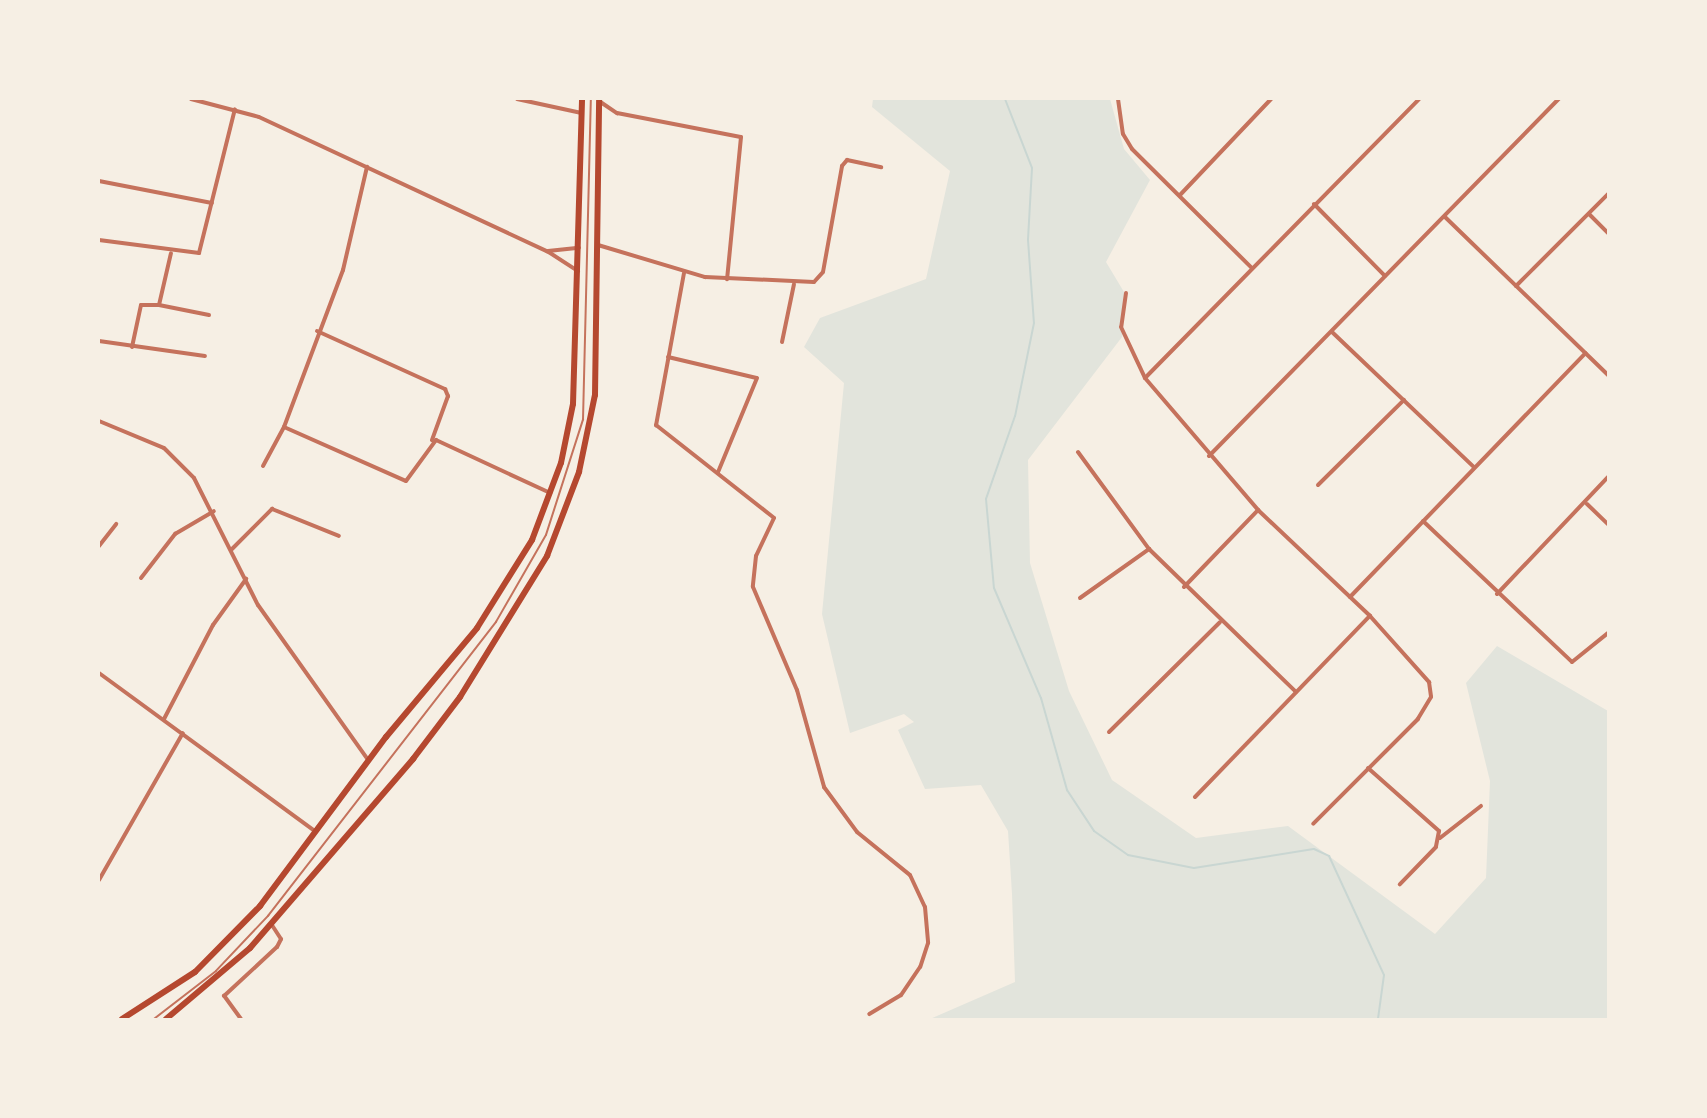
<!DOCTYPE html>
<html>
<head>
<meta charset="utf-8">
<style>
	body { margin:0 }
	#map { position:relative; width:1707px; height:1118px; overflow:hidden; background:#f6efe4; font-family:"Varela Round",sans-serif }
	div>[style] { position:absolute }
	.green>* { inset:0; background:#e2e4dc }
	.stream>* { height:2px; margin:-1px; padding:0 1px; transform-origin:1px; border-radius:1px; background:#c9d6d2 }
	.service>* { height:1.5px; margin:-0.75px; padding:0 0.75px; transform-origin:0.75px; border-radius:0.75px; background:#c5725c }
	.minor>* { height:4px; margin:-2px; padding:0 2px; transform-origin:2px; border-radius:2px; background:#c5725c }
	.trunk>* { height:6px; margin:-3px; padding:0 3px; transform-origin:3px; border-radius:3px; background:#b5482f }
	span { translate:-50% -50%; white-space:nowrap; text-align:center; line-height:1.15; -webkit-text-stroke:5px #f6efe4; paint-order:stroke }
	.frame { position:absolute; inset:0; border:100px solid #f6efe4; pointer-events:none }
</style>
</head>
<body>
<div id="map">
	<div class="green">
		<i style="clip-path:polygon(873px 99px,1110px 99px,1124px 149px,1150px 180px,1106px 262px,1124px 292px,1122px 337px,1028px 460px,1030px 563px,1069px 691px,1112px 780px,1196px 838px,1288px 826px,1435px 934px,1486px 878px,1490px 781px,1466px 683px,1497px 646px,1608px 711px,1608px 1019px,930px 1019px,1015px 982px,1012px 894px,1008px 831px,981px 785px,925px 789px,898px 730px,914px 722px,904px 714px,850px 733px,822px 614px,844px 383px,804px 347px,820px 318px,926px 279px,950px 171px,872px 107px)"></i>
	</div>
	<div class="stream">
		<i style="left:1005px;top:99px;width:74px;rotate:68.6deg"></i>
		<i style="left:1032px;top:168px;width:72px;rotate:93.2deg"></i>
		<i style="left:1028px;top:240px;width:83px;rotate:85.9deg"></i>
		<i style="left:1034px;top:323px;width:95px;rotate:101.5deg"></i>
		<i style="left:1015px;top:416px;width:88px;rotate:109.3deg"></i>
		<i style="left:986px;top:499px;width:89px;rotate:84.9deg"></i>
		<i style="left:994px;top:588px;width:120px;rotate:66.9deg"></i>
		<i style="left:1041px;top:698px;width:96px;rotate:74.2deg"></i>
		<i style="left:1067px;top:790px;width:49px;rotate:56.6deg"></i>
		<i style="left:1094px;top:831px;width:42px;rotate:35.2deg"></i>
		<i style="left:1128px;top:855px;width:67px;rotate:11.1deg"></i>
		<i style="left:1194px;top:868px;width:121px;rotate:-9deg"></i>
		<i style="left:1314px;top:849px;width:17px;rotate:25deg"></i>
		<i style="left:1329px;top:856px;width:131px;rotate:65.2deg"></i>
		<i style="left:1384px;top:975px;width:44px;rotate:97.8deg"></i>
	</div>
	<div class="service">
		<i style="left:154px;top:1019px;width:78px;rotate:-37.7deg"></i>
		<i style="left:216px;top:971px;width:76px;rotate:-46.6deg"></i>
		<i style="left:268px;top:916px;width:372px;rotate:-52.2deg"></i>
		<i style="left:496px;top:622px;width:100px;rotate:-60.1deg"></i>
		<i style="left:546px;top:535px;width:121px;rotate:-72.2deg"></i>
		<i style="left:583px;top:420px;width:321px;rotate:-88.6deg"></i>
	</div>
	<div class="minor">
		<i style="left:191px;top:99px;width:70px;rotate:14.8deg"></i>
		<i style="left:259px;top:117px;width:318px;rotate:25deg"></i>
		<i style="left:547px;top:251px;width:37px;rotate:33deg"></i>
		<i style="left:517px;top:99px;width:66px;rotate:12.3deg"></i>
		<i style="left:1118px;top:99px;width:35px;rotate:82deg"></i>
		<i style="left:1123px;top:134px;width:17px;rotate:59deg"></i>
		<i style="left:1132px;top:149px;width:168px;rotate:44.8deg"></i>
		<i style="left:599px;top:101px;width:22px;rotate:34deg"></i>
		<i style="left:617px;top:113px;width:126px;rotate:11deg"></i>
		<i style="left:741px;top:137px;width:143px;rotate:95.6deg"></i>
		<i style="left:99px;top:181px;width:115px;rotate:11deg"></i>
		<i style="left:1180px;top:195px;width:132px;rotate:-46.5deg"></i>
		<i style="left:1314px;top:204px;width:101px;rotate:45.4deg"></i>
		<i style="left:1589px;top:214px;width:27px;rotate:45deg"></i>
		<i style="left:1445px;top:217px;width:227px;rotate:44.1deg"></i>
		<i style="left:99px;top:240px;width:101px;rotate:7.4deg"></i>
		<i style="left:199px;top:253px;width:148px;rotate:-76deg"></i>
		<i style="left:598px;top:245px;width:112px;rotate:16.7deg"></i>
		<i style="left:705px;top:277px;width:109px;rotate:2.6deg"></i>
		<i style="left:814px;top:282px;width:13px;rotate:-48deg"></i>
		<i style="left:823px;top:272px;width:108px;rotate:-79.8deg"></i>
		<i style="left:842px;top:166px;width:8px;rotate:-50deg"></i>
		<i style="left:847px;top:160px;width:35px;rotate:12deg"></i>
		<i style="left:548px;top:251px;width:31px;rotate:-6deg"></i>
		<i style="left:684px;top:273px;width:155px;rotate:100.4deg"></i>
		<i style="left:656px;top:425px;width:150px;rotate:38.2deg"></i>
		<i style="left:774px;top:518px;width:42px;rotate:115.3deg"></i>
		<i style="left:756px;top:556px;width:31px;rotate:96deg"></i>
		<i style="left:753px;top:587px;width:112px;rotate:66.9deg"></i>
		<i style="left:797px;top:690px;width:101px;rotate:74.4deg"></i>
		<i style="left:824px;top:787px;width:56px;rotate:53.7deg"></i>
		<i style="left:857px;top:832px;width:68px;rotate:39.1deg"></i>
		<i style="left:910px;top:875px;width:35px;rotate:65deg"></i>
		<i style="left:925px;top:907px;width:36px;rotate:85deg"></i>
		<i style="left:928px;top:943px;width:25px;rotate:108deg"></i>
		<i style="left:920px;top:967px;width:34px;rotate:124deg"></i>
		<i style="left:901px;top:995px;width:37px;rotate:149deg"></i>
		<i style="left:1516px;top:286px;width:130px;rotate:-45deg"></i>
		<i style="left:1126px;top:293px;width:34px;rotate:98deg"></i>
		<i style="left:1121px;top:327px;width:56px;rotate:64.8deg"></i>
		<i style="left:1145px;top:378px;width:174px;rotate:49.4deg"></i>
		<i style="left:1258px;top:510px;width:154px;rotate:43.4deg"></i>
		<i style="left:1370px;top:616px;width:89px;rotate:48.2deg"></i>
		<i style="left:1429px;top:682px;width:15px;rotate:82deg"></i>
		<i style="left:1431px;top:697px;width:26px;rotate:121deg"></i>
		<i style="left:1418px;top:719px;width:148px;rotate:135deg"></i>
		<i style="left:159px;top:305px;width:51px;rotate:11.3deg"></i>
		<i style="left:317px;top:331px;width:141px;rotate:24.4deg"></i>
		<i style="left:445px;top:389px;width:8px;rotate:67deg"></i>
		<i style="left:448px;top:396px;width:47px;rotate:110deg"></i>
		<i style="left:1332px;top:332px;width:196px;rotate:43.6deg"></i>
		<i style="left:99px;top:341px;width:107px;rotate:8.1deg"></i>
		<i style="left:782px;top:342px;width:59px;rotate:-78.3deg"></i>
		<i style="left:132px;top:347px;width:43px;rotate:-77.9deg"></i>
		<i style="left:141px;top:305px;width:18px"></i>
		<i style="left:159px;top:305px;width:53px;rotate:-77deg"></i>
		<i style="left:668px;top:357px;width:91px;rotate:13.3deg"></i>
		<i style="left:757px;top:378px;width:102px;rotate:112.5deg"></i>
		<i style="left:1145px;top:378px;width:391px;rotate:-45.5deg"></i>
		<i style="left:99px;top:421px;width:70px;rotate:22.6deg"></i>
		<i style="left:164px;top:448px;width:42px;rotate:45deg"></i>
		<i style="left:194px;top:478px;width:142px;rotate:63.3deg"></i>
		<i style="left:258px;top:605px;width:190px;rotate:54.6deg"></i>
		<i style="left:284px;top:427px;width:133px;rotate:23.9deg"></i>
		<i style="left:406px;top:481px;width:51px;rotate:-53.8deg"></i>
		<i style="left:436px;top:440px;width:126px;rotate:24.9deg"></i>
		<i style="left:1078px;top:452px;width:120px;rotate:53.8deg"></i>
		<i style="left:1149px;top:549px;width:205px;rotate:44.2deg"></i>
		<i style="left:1209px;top:456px;width:500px;rotate:-45.6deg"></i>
		<i style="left:263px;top:466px;width:44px;rotate:-61.7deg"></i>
		<i style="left:284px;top:427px;width:168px;rotate:-69.4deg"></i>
		<i style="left:343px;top:270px;width:106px;rotate:-76.9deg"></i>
		<i style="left:1318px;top:485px;width:121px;rotate:-44.7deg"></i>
		<i style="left:1587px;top:504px;width:29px;rotate:44deg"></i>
		<i style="left:1423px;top:521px;width:205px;rotate:43.4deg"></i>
		<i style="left:1572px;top:662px;width:46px;rotate:-38.9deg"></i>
		<i style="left:99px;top:546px;width:28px;rotate:-52deg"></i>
		<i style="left:232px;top:549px;width:57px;rotate:-45deg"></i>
		<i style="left:272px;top:509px;width:72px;rotate:21.9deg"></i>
		<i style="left:141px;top:578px;width:56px;rotate:-52.3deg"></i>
		<i style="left:175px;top:534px;width:45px;rotate:-30.5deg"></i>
		<i style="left:1184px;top:587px;width:107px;rotate:-46.1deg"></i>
		<i style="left:1497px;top:594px;width:161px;rotate:-46.5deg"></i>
		<i style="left:1350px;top:597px;width:339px;rotate:-46deg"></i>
		<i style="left:1080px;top:598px;width:85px;rotate:-35.4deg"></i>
		<i style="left:99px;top:673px;width:268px;rotate:36.2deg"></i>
		<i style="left:164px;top:719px;width:106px;rotate:-62.5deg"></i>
		<i style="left:213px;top:625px;width:57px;rotate:-54.3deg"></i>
		<i style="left:1109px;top:732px;width:156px;rotate:-44.7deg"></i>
		<i style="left:1368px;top:768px;width:95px;rotate:41.6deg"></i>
		<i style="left:1439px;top:831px;width:16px;rotate:101deg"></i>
		<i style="left:1436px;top:847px;width:52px;rotate:134.2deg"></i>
		<i style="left:1195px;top:797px;width:252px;rotate:-46deg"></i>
		<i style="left:1440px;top:838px;width:52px;rotate:-38deg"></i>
		<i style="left:99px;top:880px;width:169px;rotate:-60.3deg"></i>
		<i style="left:241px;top:1019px;width:29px;rotate:-126deg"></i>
		<i style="left:224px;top:996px;width:72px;rotate:-42.8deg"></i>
		<i style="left:277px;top:947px;width:9px;rotate:-63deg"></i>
		<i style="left:281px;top:939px;width:17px;rotate:-123deg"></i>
	</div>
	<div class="trunk">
		<i style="left:122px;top:1019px;width:87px;rotate:-32.8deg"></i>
		<i style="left:195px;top:972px;width:93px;rotate:-45.4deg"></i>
		<i style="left:260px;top:906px;width:211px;rotate:-53.3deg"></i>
		<i style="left:386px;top:737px;width:142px;rotate:-50.1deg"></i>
		<i style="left:477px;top:628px;width:104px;rotate:-58deg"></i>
		<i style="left:532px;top:540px;width:82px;rotate:-69.4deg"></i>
		<i style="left:561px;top:463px;width:60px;rotate:-78.5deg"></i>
		<i style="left:573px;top:404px;width:305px;rotate:-88.3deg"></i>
		<i style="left:166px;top:1019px;width:110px;rotate:-40.2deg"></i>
		<i style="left:250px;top:948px;width:250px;rotate:-49.2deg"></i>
		<i style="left:413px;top:759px;width:78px;rotate:-52.8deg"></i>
		<i style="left:460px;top:697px;width:166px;rotate:-58.3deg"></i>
		<i style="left:547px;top:556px;width:90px;rotate:-69.1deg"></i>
		<i style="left:579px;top:472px;width:79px;rotate:-78.3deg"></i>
		<i style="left:595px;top:395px;width:296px;rotate:-89.2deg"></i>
	</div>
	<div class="frame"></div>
</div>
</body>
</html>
